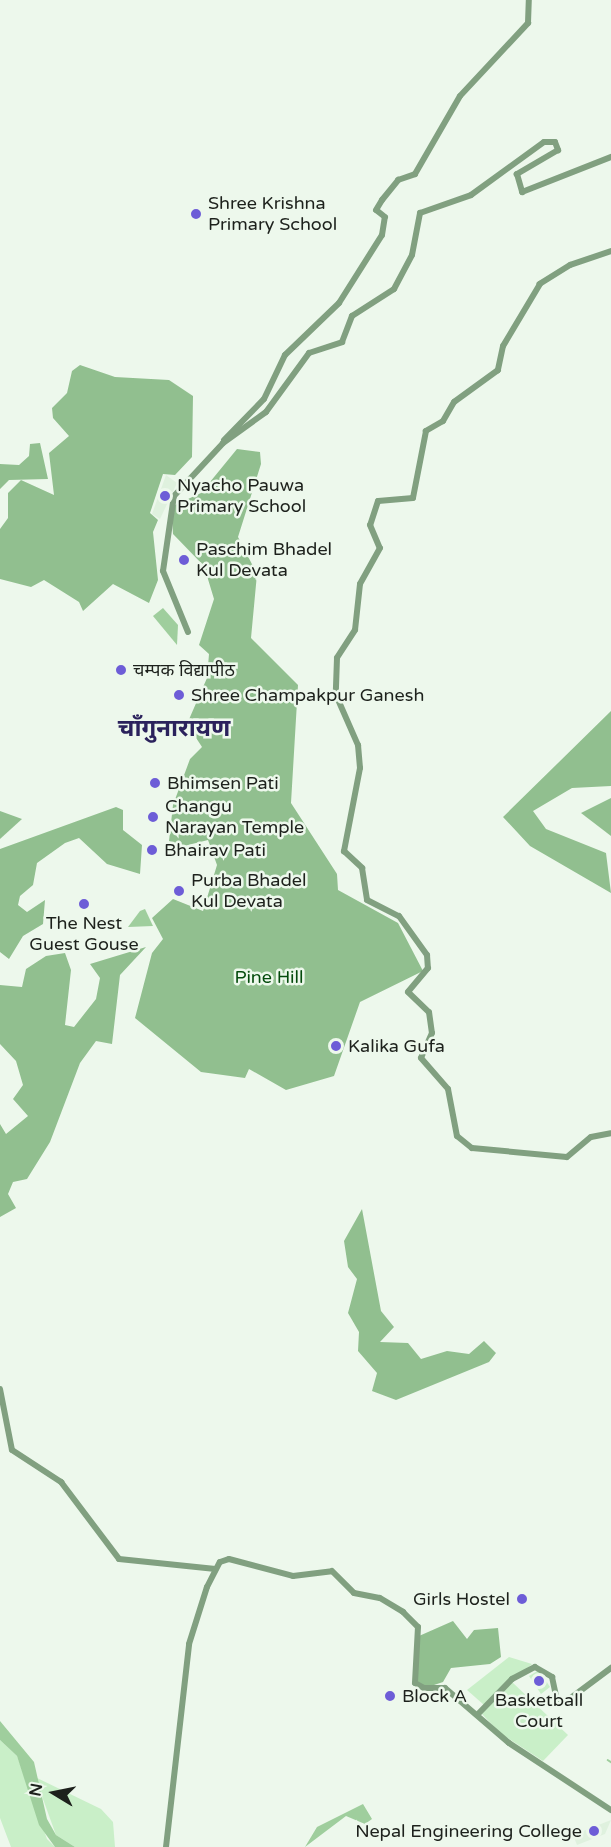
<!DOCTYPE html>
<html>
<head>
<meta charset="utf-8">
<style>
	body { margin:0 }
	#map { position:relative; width:611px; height:1847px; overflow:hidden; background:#edf8ec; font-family:"Varela Round","Noto Sans Devanagari",sans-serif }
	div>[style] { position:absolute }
	.built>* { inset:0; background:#dff1de }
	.green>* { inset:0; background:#c9efc8 }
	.forest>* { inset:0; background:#91bf8f }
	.water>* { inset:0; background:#9fce9d }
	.stream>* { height:1.5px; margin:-0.75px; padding:0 0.75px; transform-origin:0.75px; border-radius:0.75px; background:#9fce9d }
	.secondary>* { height:6px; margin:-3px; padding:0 3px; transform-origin:3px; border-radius:3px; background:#81a080 }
	.dots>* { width:16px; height:16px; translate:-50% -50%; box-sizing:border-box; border:3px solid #edf8ec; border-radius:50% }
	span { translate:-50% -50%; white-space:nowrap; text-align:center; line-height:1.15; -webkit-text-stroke:5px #edf8ec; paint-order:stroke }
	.poi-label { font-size:18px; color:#1d211c }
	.left { translate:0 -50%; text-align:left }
	.right { translate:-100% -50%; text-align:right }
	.park-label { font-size:18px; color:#044b0c }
	.district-label { font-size:24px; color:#2b225c; font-weight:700 }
	.north { position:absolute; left:24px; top:1763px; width:60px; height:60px; -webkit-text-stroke:4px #edf8ec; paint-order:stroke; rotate:280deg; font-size:16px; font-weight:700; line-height:24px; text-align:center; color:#1d211c }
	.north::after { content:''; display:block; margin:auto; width:21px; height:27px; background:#1d211c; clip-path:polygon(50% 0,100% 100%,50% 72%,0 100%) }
</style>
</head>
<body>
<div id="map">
	<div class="built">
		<i style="clip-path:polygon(166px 475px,177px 483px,160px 519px,152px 514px)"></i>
		<i style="clip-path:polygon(611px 1820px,605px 1834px,577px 1845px,573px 1835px)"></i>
	</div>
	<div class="green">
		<i style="clip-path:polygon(509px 1657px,532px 1664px,484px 1705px,467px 1690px)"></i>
		<i style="clip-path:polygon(539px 1670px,550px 1687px,541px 1694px,529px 1676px)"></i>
		<i style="clip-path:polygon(512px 1682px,568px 1735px,543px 1761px,500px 1733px,481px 1713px)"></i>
		<i style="clip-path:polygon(0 1740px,17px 1756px,47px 1839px,55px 1847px,11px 1847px,0 1818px)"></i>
		<i style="clip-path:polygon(35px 1777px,101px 1809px,113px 1822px,115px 1847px,75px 1847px,56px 1835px)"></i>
	</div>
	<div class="forest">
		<i style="clip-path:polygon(80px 365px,115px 377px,169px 380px,193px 396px,192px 457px,175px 475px,163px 474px,150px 513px,158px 520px,153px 532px,158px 580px,149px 603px,113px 584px,83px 611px,79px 602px,44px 580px,31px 587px,0 579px,0 529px,8px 518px,8px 493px,21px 480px,54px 495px,49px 453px,69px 436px,53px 418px,52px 408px,67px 393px,72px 371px)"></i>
		<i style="clip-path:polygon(40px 443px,48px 479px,9px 480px,0 489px,0 511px,0 464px,19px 465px,29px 456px,30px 444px)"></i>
		<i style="clip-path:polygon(237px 449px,260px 452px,261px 464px,238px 537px,257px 574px,251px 638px,298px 685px,291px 803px,337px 874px,338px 890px,398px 923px,423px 971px,360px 1002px,334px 1076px,286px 1090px,249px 1069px,245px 1078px,201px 1072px,135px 1018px,152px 953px,163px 939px,152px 918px,173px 899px,203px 911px,217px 865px,208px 840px,180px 847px,169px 841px,173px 805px,190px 759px,202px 747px,187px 724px,207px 678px,209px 654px,199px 645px,214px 599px,204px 566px,173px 534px,172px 518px,175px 505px,201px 493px)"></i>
		<i style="clip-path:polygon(611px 711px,611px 786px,572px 788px,533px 811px,546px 829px,606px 853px,611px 893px,530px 846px,503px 817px)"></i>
		<i style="clip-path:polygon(611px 798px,611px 836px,581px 813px)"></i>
		<i style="clip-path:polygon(116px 807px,123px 810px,123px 830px,142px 845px,140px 874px,107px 864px,79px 838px,65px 843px,37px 863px,33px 885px,20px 896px,18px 905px,27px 912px,45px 900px,43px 924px,23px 936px,9px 959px,0 952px,0 849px)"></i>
		<i style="clip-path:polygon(0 811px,22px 819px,0 839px)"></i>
		<i style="clip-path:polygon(146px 947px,120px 975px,112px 1044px,96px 1041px,80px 1063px,50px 1142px,27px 1179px,13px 1182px,8px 1194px,16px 1208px,0 1217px,0 1124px,6px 1134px,28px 1116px,13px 1099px,23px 1085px,16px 1061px,0 1044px,0 985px,22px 987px,26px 969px,46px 956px,65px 953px,71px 970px,65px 1025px,74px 1027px,96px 999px,100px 978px,90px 964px)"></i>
		<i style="clip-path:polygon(362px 1209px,381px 1311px,394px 1327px,380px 1342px,408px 1343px,421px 1359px,447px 1351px,469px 1354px,484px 1341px,496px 1353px,489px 1362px,396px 1400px,372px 1391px,377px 1373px,358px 1351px,359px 1332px,348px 1313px,357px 1279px,348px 1267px,344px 1241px)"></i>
		<i style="clip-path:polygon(453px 1621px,467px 1639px,474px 1630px,498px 1628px,501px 1657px,490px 1664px,451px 1668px,443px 1682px,428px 1687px,414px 1681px,419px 1636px)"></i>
	</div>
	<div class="water">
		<i style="clip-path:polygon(163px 608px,178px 625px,177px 645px,153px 616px)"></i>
		<i style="clip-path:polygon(145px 909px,153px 926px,128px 927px,140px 911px)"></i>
		<i style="clip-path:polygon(0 1721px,34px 1762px,47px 1819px,56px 1835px,75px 1847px,55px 1847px,39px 1825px,17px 1756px,0 1740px)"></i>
		<i style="clip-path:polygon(363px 1804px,372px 1819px,365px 1824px,346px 1816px,305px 1847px,317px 1827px)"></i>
	</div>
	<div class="stream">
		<i style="left:608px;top:1760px;width:4px;rotate:34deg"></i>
	</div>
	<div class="secondary">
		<i style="left:611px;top:251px;width:43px;rotate:161.1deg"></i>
		<i style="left:570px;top:265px;width:36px;rotate:148deg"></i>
		<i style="left:540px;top:284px;width:72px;rotate:120.8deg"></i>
		<i style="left:503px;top:346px;width:25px;rotate:102deg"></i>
		<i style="left:498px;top:370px;width:54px;rotate:144deg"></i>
		<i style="left:454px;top:402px;width:22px;rotate:120deg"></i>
		<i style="left:443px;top:421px;width:20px;rotate:150deg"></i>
		<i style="left:426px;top:431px;width:68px;rotate:101deg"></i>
		<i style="left:413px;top:498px;width:35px;rotate:175deg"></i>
		<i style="left:378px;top:501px;width:25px;rotate:108deg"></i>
		<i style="left:370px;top:525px;width:25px;rotate:67deg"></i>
		<i style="left:380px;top:548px;width:41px;rotate:119.1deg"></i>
		<i style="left:360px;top:584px;width:46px;rotate:96.2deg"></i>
		<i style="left:355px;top:630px;width:33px;rotate:123deg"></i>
		<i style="left:337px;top:658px;width:37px;rotate:92deg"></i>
		<i style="left:336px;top:695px;width:55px;rotate:66.3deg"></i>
		<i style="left:358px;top:745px;width:23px;rotate:85deg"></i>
		<i style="left:360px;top:768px;width:85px;rotate:100.9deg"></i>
		<i style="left:344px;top:851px;width:25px;rotate:43deg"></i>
		<i style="left:362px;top:868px;width:32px;rotate:81deg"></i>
		<i style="left:367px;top:900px;width:36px;rotate:27deg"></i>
		<i style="left:399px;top:916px;width:48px;rotate:54.3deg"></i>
		<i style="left:427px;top:955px;width:13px;rotate:86deg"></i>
		<i style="left:428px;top:968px;width:31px;rotate:130deg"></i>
		<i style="left:408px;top:992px;width:29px;rotate:44deg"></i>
		<i style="left:429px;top:1012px;width:21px;rotate:82deg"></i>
		<i style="left:432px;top:1033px;width:27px;rotate:114deg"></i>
		<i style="left:421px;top:1058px;width:41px;rotate:48.9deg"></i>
		<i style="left:448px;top:1089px;width:48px;rotate:79.2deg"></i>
		<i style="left:457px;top:1136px;width:19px;rotate:39deg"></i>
		<i style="left:472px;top:1148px;width:95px;rotate:5.4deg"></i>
		<i style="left:567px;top:1157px;width:31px;rotate:-40deg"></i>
		<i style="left:591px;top:1137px;width:20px;rotate:-11deg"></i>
		<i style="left:224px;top:440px;width:57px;rotate:-45.7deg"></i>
		<i style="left:264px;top:399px;width:49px;rotate:-64.5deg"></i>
		<i style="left:285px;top:355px;width:75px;rotate:-43.9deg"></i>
		<i style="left:339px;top:303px;width:80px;rotate:-57.7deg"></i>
		<i style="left:382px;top:235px;width:18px;rotate:-81deg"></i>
		<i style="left:385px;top:217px;width:11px;rotate:-142deg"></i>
		<i style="left:376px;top:210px;width:12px;rotate:-59deg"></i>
		<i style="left:382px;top:200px;width:26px;rotate:-51deg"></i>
		<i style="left:398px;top:180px;width:18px;rotate:-19deg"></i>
		<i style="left:415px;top:174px;width:90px;rotate:-60deg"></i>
		<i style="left:460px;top:96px;width:100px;rotate:-47deg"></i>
		<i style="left:528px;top:23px;width:23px;rotate:-88deg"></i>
		<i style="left:188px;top:632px;width:66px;rotate:-112.3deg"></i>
		<i style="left:163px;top:571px;width:76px;rotate:-81.7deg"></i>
		<i style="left:174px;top:496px;width:72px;rotate:-47.2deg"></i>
		<i style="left:223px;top:443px;width:53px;rotate:-35.8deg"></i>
		<i style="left:266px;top:412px;width:73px;rotate:-53.9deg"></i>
		<i style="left:309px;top:353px;width:35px;rotate:-18deg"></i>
		<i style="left:342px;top:342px;width:28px;rotate:-69deg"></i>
		<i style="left:352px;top:316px;width:50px;rotate:-32.7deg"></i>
		<i style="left:394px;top:289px;width:38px;rotate:-62deg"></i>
		<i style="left:412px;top:255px;width:43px;rotate:-79.2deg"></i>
		<i style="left:420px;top:213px;width:54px;rotate:-19.4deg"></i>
		<i style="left:471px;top:195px;width:90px;rotate:-36deg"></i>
		<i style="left:544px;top:142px;width:11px"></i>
		<i style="left:555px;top:142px;width:9px;rotate:69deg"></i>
		<i style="left:558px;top:150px;width:48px;rotate:149.7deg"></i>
		<i style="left:517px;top:174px;width:19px;rotate:74deg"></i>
		<i style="left:522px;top:192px;width:96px;rotate:-21.5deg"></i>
		<i style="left:0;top:1389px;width:62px;rotate:78.9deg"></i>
		<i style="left:12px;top:1450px;width:59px;rotate:33.1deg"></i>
		<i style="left:61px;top:1482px;width:96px;rotate:53deg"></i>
		<i style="left:119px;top:1559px;width:97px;rotate:5.9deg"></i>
		<i style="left:478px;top:1714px;width:49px;rotate:-45.8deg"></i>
		<i style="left:512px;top:1679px;width:26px;rotate:-28deg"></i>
		<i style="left:535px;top:1667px;width:20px;rotate:30deg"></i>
		<i style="left:552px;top:1677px;width:25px;rotate:78deg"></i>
		<i style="left:557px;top:1701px;width:11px;rotate:-5deg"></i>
		<i style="left:568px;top:1700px;width:54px;rotate:-36.7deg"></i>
		<i style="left:166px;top:1847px;width:204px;rotate:-83.5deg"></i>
		<i style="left:189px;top:1644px;width:60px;rotate:-72.5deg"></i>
		<i style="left:207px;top:1587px;width:28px;rotate:-63deg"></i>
		<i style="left:220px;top:1562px;width:9px;rotate:-18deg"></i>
		<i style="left:229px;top:1559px;width:66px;rotate:14.9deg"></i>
		<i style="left:293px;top:1576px;width:39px;rotate:-7deg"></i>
		<i style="left:332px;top:1571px;width:31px;rotate:45deg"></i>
		<i style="left:354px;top:1593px;width:26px;rotate:11deg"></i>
		<i style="left:380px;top:1598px;width:27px;rotate:31deg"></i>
		<i style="left:403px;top:1612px;width:21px;rotate:45deg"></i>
		<i style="left:418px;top:1627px;width:56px;rotate:93.1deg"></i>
		<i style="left:415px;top:1683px;width:10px;rotate:29deg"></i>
		<i style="left:424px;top:1688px;width:21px"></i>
		<i style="left:445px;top:1688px;width:84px;rotate:40.7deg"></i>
		<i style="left:509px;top:1743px;width:122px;rotate:33.3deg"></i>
	</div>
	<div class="dots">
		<i style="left:196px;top:214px;background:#6d5dd7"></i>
		<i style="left:165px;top:496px;background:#6d5dd7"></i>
		<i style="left:184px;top:560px;background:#6d5dd7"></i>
		<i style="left:121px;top:670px;background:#6d5dd7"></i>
		<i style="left:179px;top:695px;background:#6d5dd7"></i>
		<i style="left:155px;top:783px;background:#6d5dd7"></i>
		<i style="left:153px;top:817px;background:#6d5dd7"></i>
		<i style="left:152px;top:850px;background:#6d5dd7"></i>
		<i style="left:179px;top:891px;background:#6d5dd7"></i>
		<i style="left:84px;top:904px;background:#6d5dd7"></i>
		<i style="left:336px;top:1046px;background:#6d5dd7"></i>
		<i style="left:522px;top:1599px;background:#6d5dd7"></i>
		<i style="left:539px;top:1681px;background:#6d5dd7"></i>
		<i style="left:390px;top:1696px;background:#6d5dd7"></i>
		<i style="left:594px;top:1831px;background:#6d5dd7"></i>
	</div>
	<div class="poi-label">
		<span class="left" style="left:208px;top:214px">Shree Krishna<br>Primary School</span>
		<span class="left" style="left:177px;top:496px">Nyacho Pauwa<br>Primary School</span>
		<span class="left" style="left:196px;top:560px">Paschim Bhadel<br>Kul Devata</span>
		<span class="left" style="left:133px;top:670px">चम्पक विद्यापीठ</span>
		<span class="left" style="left:191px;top:695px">Shree Champakpur Ganesh</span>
		<span class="left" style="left:167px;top:783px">Bhimsen Pati</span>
		<span class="left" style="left:165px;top:817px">Changu<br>Narayan Temple</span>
		<span class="left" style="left:164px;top:850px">Bhairav Pati</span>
		<span class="left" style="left:191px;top:891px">Purba Bhadel<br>Kul Devata</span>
		<span style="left:84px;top:934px">The Nest<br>Guest Gouse</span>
		<span class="left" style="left:348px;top:1046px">Kalika Gufa</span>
		<span class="right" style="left:510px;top:1599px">Girls Hostel</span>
		<span class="left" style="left:402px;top:1696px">Block A</span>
		<span style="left:539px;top:1711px">Basketball<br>Court</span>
		<span class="right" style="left:582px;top:1831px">Nepal Engineering College</span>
	</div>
	<div class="park-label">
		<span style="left:269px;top:977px">Pine Hill</span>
	</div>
	<div class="district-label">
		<span style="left:174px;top:729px">चाँगुनारायण</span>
	</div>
	<div class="north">N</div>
</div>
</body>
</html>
